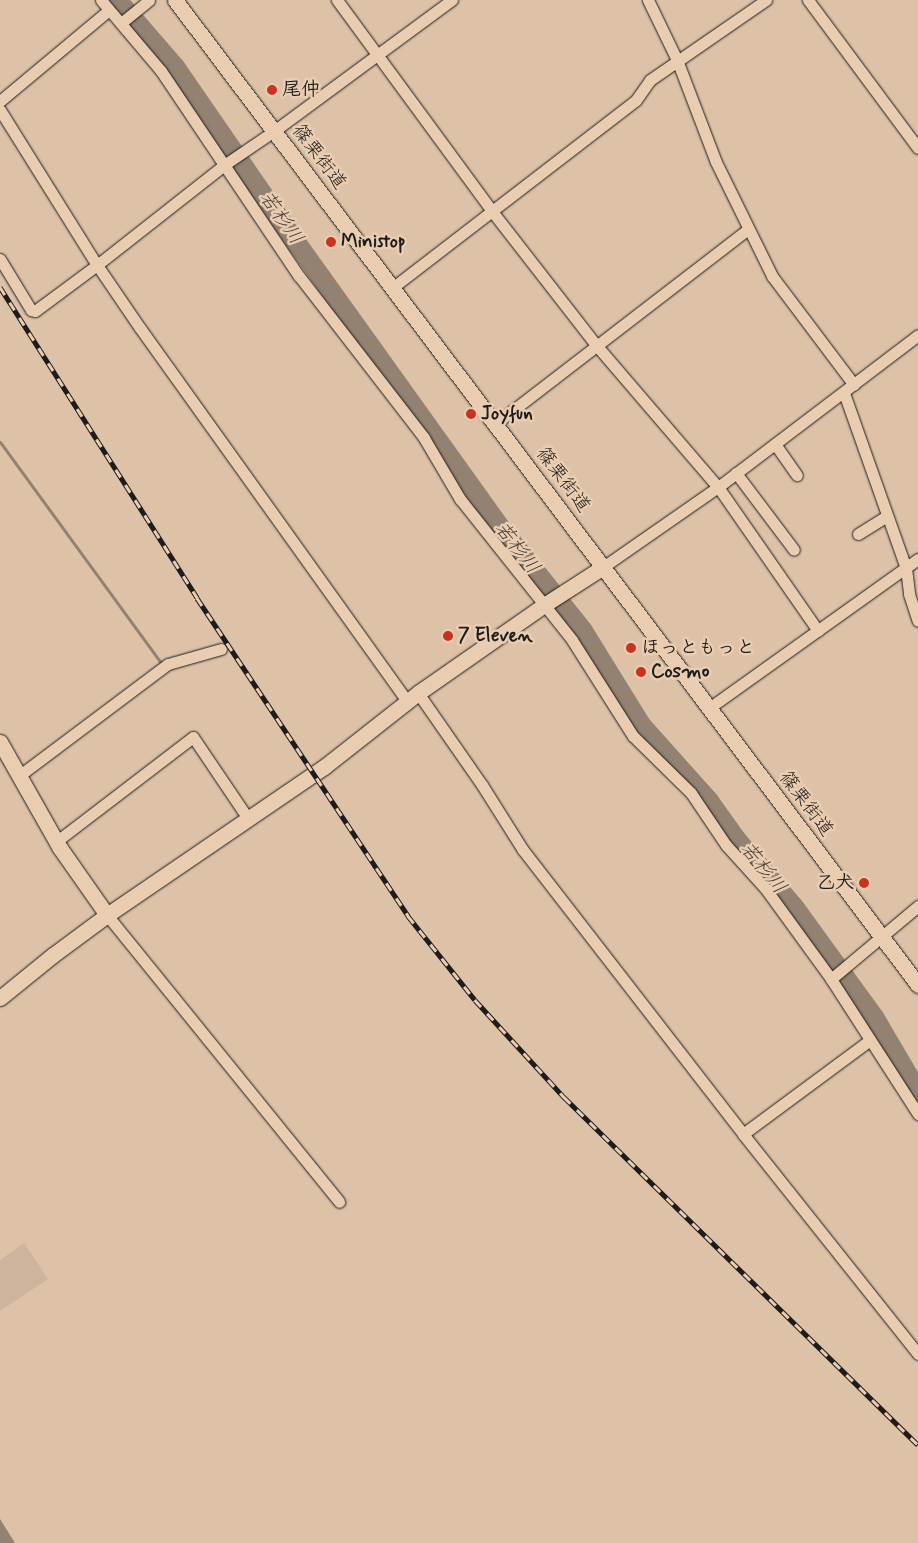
<!DOCTYPE html>
<html>
<head>
<meta charset="utf-8">
<style>
	body { margin:0 }
	#map { position:relative; width:918px; height:1543px; overflow:hidden; background:#dec2a8; font-family:Mynerve,"Klee One",sans-serif }
	div>[style] { position:absolute }
	.built>* { inset:0; background:#ceb49c }
	.water>* { inset:0; background:#938272 }
	.stream>* { height:3px; margin:-1.5px; padding:0 1.5px; transform-origin:1.5px; border-radius:1.5px; background:#938272 }
	.river>* { height:20px; margin:-10px; padding:0 10px; transform-origin:10px; border-radius:10px; background:#938272 }
	.roads { filter:drop-shadow(0 0 1px #1c1c1c) drop-shadow(0 0 1px #1c1c1c) }
	.street>* { height:11px; margin:-5.5px; padding:0 5.5px; transform-origin:5.5px; border-radius:5.5px; background:#eacdb1 }
	.secondary>* { height:15px; margin:-7.5px; padding:0 7.5px; transform-origin:7.5px; border-radius:7.5px; background:#eacdb1 }
	.rail>* { height:5px; margin-top:-2.5px; transform-origin:0; background:repeating-linear-gradient(90deg,#eacdb1 0 9px,#1c1c1c 0 18px); box-sizing:border-box; border-block:1px solid #1c1c1c }
	.dots>* { width:14px; height:14px; translate:-50% -50%; box-sizing:border-box; border:2px solid #eacdb1; border-radius:50% }
	span { translate:-50% -50%; white-space:nowrap; text-align:center; line-height:1.15; -webkit-text-stroke:5px #eacdb1; paint-order:stroke }
	.poi-label { font-size:19px; color:#1c1c1c; font-weight:700 }
	.left { translate:0 -50%; text-align:left }
	.right { translate:-100% -50%; text-align:right }
	.street-label { font-size:19px; color:#1c1c1c }
	.water-label { font-size:20px; color:#46403a; font-style:italic }
</style>
</head>
<body>
<div id="map">
	<div class="built">
		<i style="clip-path:polygon(24px 1243px,48px 1279px,0 1311px,0 1260px)"></i>
	</div>
	<div class="water">
		<i style="clip-path:polygon(0 1519px,15px 1543px,0 1543px)"></i>
	</div>
	<div class="stream">
		<i style="left:0;top:442px;width:273px;rotate:53.9deg"></i>
	</div>
	<div class="river">
		<i style="left:117px;top:0;width:89px;rotate:49.1deg"></i>
		<i style="left:175px;top:67px;width:216px;rotate:55.4deg"></i>
		<i style="left:298px;top:245px;width:345px;rotate:54.4deg"></i>
		<i style="left:499px;top:526px;width:134px;rotate:51.3deg"></i>
		<i style="left:583px;top:631px;width:110px;rotate:58.3deg"></i>
		<i style="left:641px;top:725px;width:102px;rotate:48.2deg"></i>
		<i style="left:709px;top:801px;width:47px;rotate:54.6deg"></i>
		<i style="left:736px;top:839px;width:89px;rotate:49.5deg"></i>
		<i style="left:794px;top:907px;width:136px;rotate:54deg"></i>
		<i style="left:874px;top:1017px;width:87px;rotate:59.6deg"></i>
	</div>
	<div class="roads">
		<div class="street">
			<i style="left:101px;top:0;width:93px;rotate:49.8deg"></i>
			<i style="left:161px;top:71px;width:247px;rotate:56.1deg"></i>
			<i style="left:299px;top:276px;width:205px;rotate:52.3deg"></i>
			<i style="left:424px;top:438px;width:71px;rotate:59.5deg"></i>
			<i style="left:460px;top:499px;width:180px;rotate:51.5deg"></i>
			<i style="left:572px;top:640px;width:114px;rotate:57.6deg"></i>
			<i style="left:633px;top:736px;width:81px;rotate:44.5deg"></i>
			<i style="left:691px;top:793px;width:63px;rotate:56.1deg"></i>
			<i style="left:726px;top:845px;width:58px;rotate:47.8deg"></i>
			<i style="left:765px;top:888px;width:112px;rotate:54deg"></i>
			<i style="left:831px;top:979px;width:161px;rotate:57.2deg"></i>
			<i style="left:337px;top:0;width:260px;rotate:53.7deg"></i>
			<i style="left:491px;top:210px;width:172px;rotate:52.1deg"></i>
			<i style="left:597px;top:346px;width:186px;rotate:49.4deg"></i>
			<i style="left:718px;top:487px;width:175px;rotate:55.2deg"></i>
			<i style="left:648px;top:0;width:67px;rotate:64.2deg"></i>
			<i style="left:677px;top:60px;width:109px;rotate:69.1deg"></i>
			<i style="left:716px;top:162px;width:127px;rotate:63.8deg"></i>
			<i style="left:772px;top:276px;width:136px;rotate:53deg"></i>
			<i style="left:808px;top:0;width:184px;rotate:53.4deg"></i>
			<i style="left:121px;top:23px;width:36px;rotate:-39deg"></i>
			<i style="left:0;top:101px;width:142px;rotate:-39.9deg"></i>
			<i style="left:0;top:110px;width:183px;rotate:58deg"></i>
			<i style="left:97px;top:265px;width:76px;rotate:55.7deg"></i>
			<i style="left:140px;top:328px;width:459px;rotate:54.4deg"></i>
			<i style="left:0;top:259px;width:60px;rotate:58.7deg"></i>
			<i style="left:31px;top:310px;width:4px;rotate:14deg"></i>
			<i style="left:35px;top:311px;width:77px;rotate:-36.6deg"></i>
			<i style="left:97px;top:265px;width:162px;rotate:-38.2deg"></i>
			<i style="left:224px;top:165px;width:60px;rotate:-34.2deg"></i>
			<i style="left:274px;top:131px;width:221px;rotate:-36.4deg"></i>
			<i style="left:392px;top:288px;width:308px;rotate:-37.6deg"></i>
			<i style="left:636px;top:100px;width:24px;rotate:-55deg"></i>
			<i style="left:650px;top:80px;width:141px;rotate:-34.6deg"></i>
			<i style="left:844px;top:393px;width:186px;rotate:70.5deg"></i>
			<i style="left:906px;top:568px;width:26px;rotate:83deg"></i>
			<i style="left:909px;top:594px;width:28px;rotate:72deg"></i>
			<i style="left:495px;top:424px;width:319px;rotate:-37.6deg"></i>
			<i style="left:775px;top:444px;width:38px;rotate:55deg"></i>
			<i style="left:736px;top:473px;width:96px;rotate:53deg"></i>
			<i style="left:858px;top:534px;width:34px;rotate:-32deg"></i>
			<i style="left:603px;top:567px;width:140px;rotate:-34.8deg"></i>
			<i style="left:718px;top:487px;width:251px;rotate:-37.2deg"></i>
			<i style="left:418px;top:693px;width:112px;rotate:55.2deg"></i>
			<i style="left:482px;top:785px;width:77px;rotate:57.8deg"></i>
			<i style="left:523px;top:850px;width:359px;rotate:52.2deg"></i>
			<i style="left:743px;top:1134px;width:281px;rotate:51.5deg"></i>
			<i style="left:709px;top:708px;width:257px;rotate:-35.5deg"></i>
			<i style="left:20px;top:775px;width:185px;rotate:-36.9deg"></i>
			<i style="left:168px;top:664px;width:55px;rotate:-15.8deg"></i>
			<i style="left:57px;top:841px;width:171px;rotate:-37.4deg"></i>
			<i style="left:193px;top:737px;width:100px;rotate:56deg"></i>
			<i style="left:107px;top:915px;width:369px;rotate:51deg"></i>
			<i style="left:831px;top:979px;width:114px;rotate:-40deg"></i>
			<i style="left:743px;top:1134px;width:158px;rotate:-36.5deg"></i>
		</div>
		<div class="secondary">
			<i style="left:175px;top:0;width:1234px;rotate:52.97deg"></i>
			<i style="left:0;top:742px;width:122px;rotate:60.5deg"></i>
			<i style="left:60px;top:848px;width:82px;rotate:55deg"></i>
			<i style="left:0;top:998px;width:68px;rotate:-39.1deg"></i>
			<i style="left:53px;top:955px;width:67px;rotate:-36.5deg"></i>
			<i style="left:107px;top:915px;width:263px;rotate:-34.3deg"></i>
			<i style="left:324px;top:767px;width:120px;rotate:-38.2deg"></i>
			<i style="left:418px;top:693px;width:154px;rotate:-34.9deg"></i>
			<i style="left:544px;top:605px;width:70px;rotate:-32.8deg"></i>
		</div>
	</div>
	<div class="rail">
		<i style="left:0;top:287px;width:368px;rotate:57.6deg"></i>
		<i style="left:197px;top:598px;width:382px;rotate:56.4deg"></i>
		<i style="left:408px;top:916px;width:107px;rotate:51.4deg"></i>
		<i style="left:475px;top:1000px;width:132px;rotate:47.5deg"></i>
		<i style="left:564px;top:1097px;width:496px;rotate:44.5deg"></i>
	</div>
	<div class="dots">
		<i style="left:272px;top:90px;background:#c8321e"></i>
		<i style="left:331px;top:242px;background:#c8321e"></i>
		<i style="left:471px;top:414px;background:#c8321e"></i>
		<i style="left:448px;top:636px;background:#c8321e"></i>
		<i style="left:631px;top:648px;background:#c8321e"></i>
		<i style="left:641px;top:672px;background:#c8321e"></i>
		<i style="left:864px;top:883px;background:#c8321e"></i>
	</div>
	<div class="poi-label">
		<span class="left" style="left:282px;top:90px">尾仲</span>
		<span class="left" style="left:341px;top:242px">Ministop</span>
		<span class="left" style="left:481px;top:414px">Joyfun</span>
		<span class="left" style="left:458px;top:636px">7 Eleven</span>
		<span class="left" style="left:641px;top:648px">ほっともっと</span>
		<span class="left" style="left:651px;top:672px">Cosmo</span>
		<span class="right" style="left:854px;top:883px">乙犬</span>
	</div>
	<div class="street-label">
		<span style="left:319px;top:157px;rotate:53deg">篠栗街道</span>
		<span style="left:563px;top:480px;rotate:53deg">篠栗街道</span>
		<span style="left:806px;top:804px;rotate:53deg">篠栗街道</span>
	</div>
	<div class="water-label">
		<span style="left:281px;top:218px;rotate:55deg">若杉川</span>
		<span style="left:517px;top:548px;rotate:52deg">若杉川</span>
		<span style="left:763px;top:868px;rotate:51deg">若杉川</span>
	</div>
</div>
</body>
</html>
